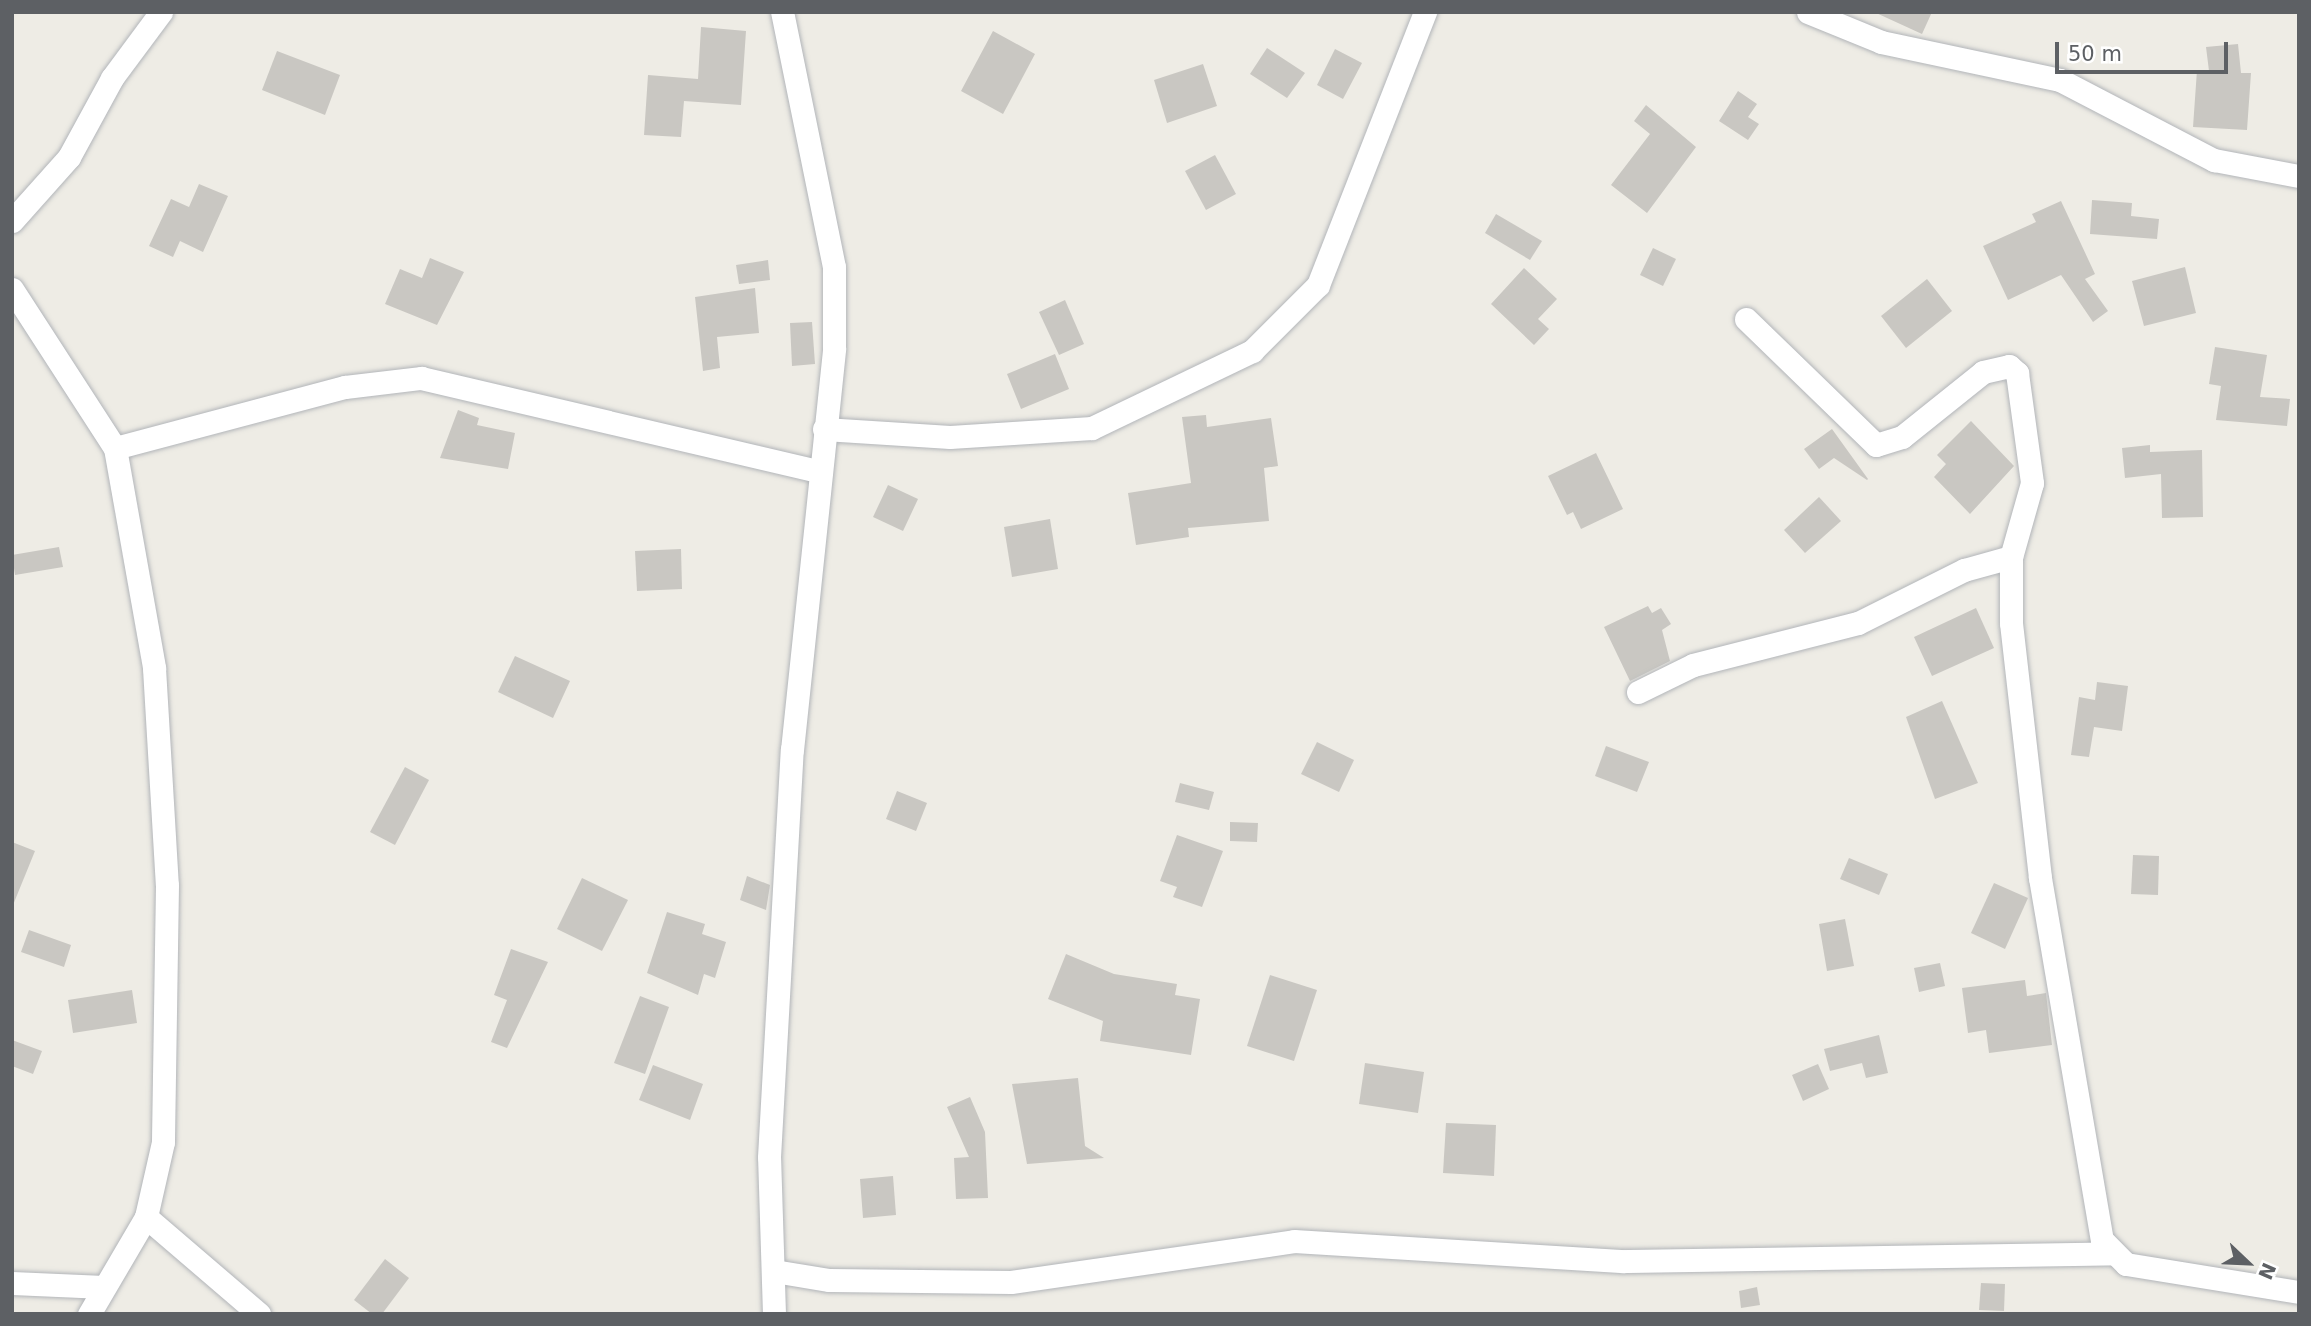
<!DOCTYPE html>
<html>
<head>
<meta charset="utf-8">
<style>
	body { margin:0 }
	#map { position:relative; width:2311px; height:1326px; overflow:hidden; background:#eeece5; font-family:"DejaVu Sans",sans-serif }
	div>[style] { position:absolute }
	.building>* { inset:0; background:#c9c7c2 }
	.roads { filter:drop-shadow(0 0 2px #b2b5b9) drop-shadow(0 0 2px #b2b5b9) }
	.street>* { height:23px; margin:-11.5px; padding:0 11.5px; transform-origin:11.5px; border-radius:11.5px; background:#fff }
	span { translate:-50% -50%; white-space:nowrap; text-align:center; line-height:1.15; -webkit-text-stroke:5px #fff; paint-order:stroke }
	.frame { position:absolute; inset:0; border:14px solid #5d6064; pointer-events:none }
	.north { position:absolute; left:2213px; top:1228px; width:70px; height:70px; -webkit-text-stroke:5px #fff; paint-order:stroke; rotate:113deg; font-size:19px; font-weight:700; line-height:28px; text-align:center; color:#5d6064 }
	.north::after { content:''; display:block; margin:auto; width:24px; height:32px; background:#5d6064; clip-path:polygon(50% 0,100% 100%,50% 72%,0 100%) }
	.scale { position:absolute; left:2055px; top:42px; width:173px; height:32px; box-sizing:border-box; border:4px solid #5d6064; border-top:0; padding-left:9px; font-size:21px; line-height:24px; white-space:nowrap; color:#5d6064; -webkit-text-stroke:5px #fff; paint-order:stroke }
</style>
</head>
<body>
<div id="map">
	<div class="building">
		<i style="clip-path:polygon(1874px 12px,1932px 12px,1922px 34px)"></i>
		<i style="clip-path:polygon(701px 27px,746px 31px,741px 105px,684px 101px,681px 137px,644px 135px,648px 75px,698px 79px)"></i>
		<i style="clip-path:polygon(993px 31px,1035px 54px,1003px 114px,961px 91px)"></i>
		<i style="clip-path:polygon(2238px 44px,2241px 73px,2251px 73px,2247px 130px,2193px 127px,2197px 70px,2209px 71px,2206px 47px)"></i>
		<i style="clip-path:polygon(1267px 48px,1305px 73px,1287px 98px,1250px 74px)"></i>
		<i style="clip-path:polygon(1335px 49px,1362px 63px,1343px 99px,1317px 85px)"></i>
		<i style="clip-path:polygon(277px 51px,340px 75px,325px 115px,262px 90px)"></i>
		<i style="clip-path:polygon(1203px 64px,1217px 106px,1167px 123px,1154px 80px)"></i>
		<i style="clip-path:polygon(1738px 91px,1757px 104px,1748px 117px,1759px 124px,1748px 140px,1719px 121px)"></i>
		<i style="clip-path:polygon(1646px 105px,1696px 147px,1647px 213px,1611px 185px,1650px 134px,1634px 121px)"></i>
		<i style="clip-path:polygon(1215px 155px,1236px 194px,1206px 210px,1185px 171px)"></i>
		<i style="clip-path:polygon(199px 184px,228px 196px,203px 252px,180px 241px,173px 257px,149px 246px,171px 199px,189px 207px)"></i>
		<i style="clip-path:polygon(2092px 200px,2132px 203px,2131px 216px,2159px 219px,2157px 239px,2090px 234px)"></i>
		<i style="clip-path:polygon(2061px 201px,2095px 274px,2085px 279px,2108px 311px,2093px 322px,2061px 275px,2008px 300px,1983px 246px,2036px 222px,2032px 214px)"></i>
		<i style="clip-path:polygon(1496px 214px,1542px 241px,1530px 260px,1485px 233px)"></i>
		<i style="clip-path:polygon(1653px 248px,1676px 259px,1663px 286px,1640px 275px)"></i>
		<i style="clip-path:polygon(430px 258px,464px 272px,437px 325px,385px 304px,400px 269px,422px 278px)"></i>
		<i style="clip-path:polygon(768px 260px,770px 280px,739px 284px,736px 265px)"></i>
		<i style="clip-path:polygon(2185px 267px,2196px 313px,2144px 326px,2132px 281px)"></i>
		<i style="clip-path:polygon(1524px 268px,1557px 299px,1538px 319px,1549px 329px,1534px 345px,1491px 304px)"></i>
		<i style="clip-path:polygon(1927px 279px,1952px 311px,1906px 348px,1881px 316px)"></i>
		<i style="clip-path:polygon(755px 288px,759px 333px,717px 337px,720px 368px,703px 371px,695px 297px)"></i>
		<i style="clip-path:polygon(1065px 300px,1084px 344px,1059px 355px,1039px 312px)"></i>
		<i style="clip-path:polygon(812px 322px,815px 364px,792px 366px,790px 323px)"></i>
		<i style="clip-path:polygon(2215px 347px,2267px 355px,2260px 397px,2290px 399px,2287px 426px,2216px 420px,2221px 386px,2209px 384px)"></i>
		<i style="clip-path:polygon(1055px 354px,1069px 389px,1021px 409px,1007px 374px)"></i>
		<i style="clip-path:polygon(458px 410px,479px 418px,477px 425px,515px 433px,508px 469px,440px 458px)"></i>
		<i style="clip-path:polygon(1206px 415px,1207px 427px,1271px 418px,1278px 466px,1264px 468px,1269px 521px,1188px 528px,1189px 537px,1136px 545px,1128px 493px,1191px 483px,1182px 417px)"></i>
		<i style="clip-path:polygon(1971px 421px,2014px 466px,1970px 514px,1934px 477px,1946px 464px,1937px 455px)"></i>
		<i style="clip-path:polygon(1832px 429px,1868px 479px,1867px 480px,1834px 458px,1819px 469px,1804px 449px)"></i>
		<i style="clip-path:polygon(2150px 445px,2150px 452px,2202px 450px,2203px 517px,2162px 518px,2161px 474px,2125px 478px,2122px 448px)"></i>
		<i style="clip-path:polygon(1596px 453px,1623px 509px,1581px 529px,1573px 512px,1567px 515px,1548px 476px)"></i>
		<i style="clip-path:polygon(888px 485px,918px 499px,903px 531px,873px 517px)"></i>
		<i style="clip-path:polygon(1819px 497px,1841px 521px,1805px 553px,1784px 530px)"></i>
		<i style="clip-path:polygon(1050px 519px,1058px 569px,1012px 577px,1004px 527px)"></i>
		<i style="clip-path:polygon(59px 547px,63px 567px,15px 575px,12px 555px)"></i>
		<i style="clip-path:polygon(681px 549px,682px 589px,637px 591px,635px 551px)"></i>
		<i style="clip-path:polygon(1648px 606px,1652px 613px,1661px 608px,1671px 624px,1662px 630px,1670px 661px,1630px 681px,1604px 627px)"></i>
		<i style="clip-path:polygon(1976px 608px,1994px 648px,1932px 676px,1914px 637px)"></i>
		<i style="clip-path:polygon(515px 656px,570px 681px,553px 718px,498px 692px)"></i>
		<i style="clip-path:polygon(2097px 682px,2128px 686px,2122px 731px,2094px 727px,2089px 757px,2071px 755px,2079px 697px,2095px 700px)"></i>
		<i style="clip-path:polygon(1942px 701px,1978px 783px,1935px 799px,1906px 717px)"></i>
		<i style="clip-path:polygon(1317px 742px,1354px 760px,1339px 792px,1301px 774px)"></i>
		<i style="clip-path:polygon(1606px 746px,1649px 762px,1637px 792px,1595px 776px)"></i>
		<i style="clip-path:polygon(405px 767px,429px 780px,395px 845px,370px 832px)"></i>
		<i style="clip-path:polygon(1180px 783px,1214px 792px,1209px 810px,1175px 802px)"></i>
		<i style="clip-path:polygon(897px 791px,927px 803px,916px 831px,886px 819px)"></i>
		<i style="clip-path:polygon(1230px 822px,1258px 823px,1257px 842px,1230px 841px)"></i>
		<i style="clip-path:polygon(1177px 835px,1223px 851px,1202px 907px,1173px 897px,1177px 887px,1160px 881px)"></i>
		<i style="clip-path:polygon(12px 842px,35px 851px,13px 905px,12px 905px)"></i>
		<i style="clip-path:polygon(2133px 855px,2159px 856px,2158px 895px,2131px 894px)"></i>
		<i style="clip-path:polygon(1849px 858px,1888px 874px,1879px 895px,1840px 879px)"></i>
		<i style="clip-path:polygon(747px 876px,770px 885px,766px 910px,740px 900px)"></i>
		<i style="clip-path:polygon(582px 878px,628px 900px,602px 951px,557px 929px)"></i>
		<i style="clip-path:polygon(1994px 883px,2028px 898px,2005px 949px,1971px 933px)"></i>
		<i style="clip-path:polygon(667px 912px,705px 924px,702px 934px,726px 942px,715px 978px,704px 974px,698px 995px,647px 973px)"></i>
		<i style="clip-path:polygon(1845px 919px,1854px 966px,1827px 971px,1819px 924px)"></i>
		<i style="clip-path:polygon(29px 930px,71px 945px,64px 967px,21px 952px)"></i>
		<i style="clip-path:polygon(511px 949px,548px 962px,507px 1048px,491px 1042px,507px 1000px,494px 995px)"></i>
		<i style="clip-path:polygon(1066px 954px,1114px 974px,1177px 984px,1175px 995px,1200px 999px,1191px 1055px,1100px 1041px,1103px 1021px,1048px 999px)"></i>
		<i style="clip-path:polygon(1940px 963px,1945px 986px,1919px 992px,1914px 968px)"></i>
		<i style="clip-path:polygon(1270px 975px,1317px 990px,1294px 1061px,1247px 1046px)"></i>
		<i style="clip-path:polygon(2025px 980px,2027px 996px,2046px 993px,2052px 1045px,1989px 1053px,1986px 1030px,1968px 1033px,1962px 988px)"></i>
		<i style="clip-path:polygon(132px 990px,137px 1023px,73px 1033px,68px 1000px)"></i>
		<i style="clip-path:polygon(640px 996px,669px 1007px,645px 1074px,614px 1063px)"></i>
		<i style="clip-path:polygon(1879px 1035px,1888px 1073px,1866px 1078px,1862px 1063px,1830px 1071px,1824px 1049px)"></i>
		<i style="clip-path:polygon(12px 1040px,42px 1051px,33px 1074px,12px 1066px)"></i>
		<i style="clip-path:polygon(1365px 1063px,1424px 1072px,1418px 1113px,1359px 1104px)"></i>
		<i style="clip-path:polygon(1818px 1064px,1829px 1089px,1803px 1101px,1792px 1075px)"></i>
		<i style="clip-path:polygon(653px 1065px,703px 1084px,690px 1120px,639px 1100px)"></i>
		<i style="clip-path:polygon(1078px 1078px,1085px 1146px,1104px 1158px,1027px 1164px,1012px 1084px)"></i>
		<i style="clip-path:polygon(970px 1097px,985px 1132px,988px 1198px,956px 1199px,954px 1158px,969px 1157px,947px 1107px)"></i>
		<i style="clip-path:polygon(1446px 1123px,1496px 1125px,1494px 1176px,1443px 1173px)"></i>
		<i style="clip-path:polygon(893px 1176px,896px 1215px,863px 1218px,860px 1179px)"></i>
		<i style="clip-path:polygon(385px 1259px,409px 1278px,382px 1314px,372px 1314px,354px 1300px)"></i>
		<i style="clip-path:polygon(1981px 1283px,2005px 1284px,2004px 1311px,1979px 1310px)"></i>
		<i style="clip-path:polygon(1757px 1287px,1760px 1305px,1741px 1308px,1739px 1291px)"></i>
	</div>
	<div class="roads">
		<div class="street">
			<i style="left:1808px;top:12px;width:79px;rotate:22.3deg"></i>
			<i style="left:1881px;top:42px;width:183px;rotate:12deg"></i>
			<i style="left:2060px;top:80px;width:174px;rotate:27.5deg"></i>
			<i style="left:2214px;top:160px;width:86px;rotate:10.7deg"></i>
			<i style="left:12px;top:221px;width:86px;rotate:-48.3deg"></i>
			<i style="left:69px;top:157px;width:90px;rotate:-61.4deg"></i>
			<i style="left:112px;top:78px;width:82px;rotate:-53.4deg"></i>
			<i style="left:12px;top:289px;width:189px;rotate:57.1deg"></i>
			<i style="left:115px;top:448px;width:223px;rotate:79.9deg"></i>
			<i style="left:154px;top:668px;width:217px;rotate:86.6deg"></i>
			<i style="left:167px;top:885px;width:257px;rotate:90.9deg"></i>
			<i style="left:163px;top:1142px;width:77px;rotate:102.8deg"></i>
			<i style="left:146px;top:1217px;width:113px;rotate:120.4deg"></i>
			<i style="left:1746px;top:319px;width:181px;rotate:44.1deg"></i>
			<i style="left:1876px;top:445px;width:27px;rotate:-17deg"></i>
			<i style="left:1902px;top:437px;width:104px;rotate:-38.7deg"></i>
			<i style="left:1983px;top:372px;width:27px;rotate:-13deg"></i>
			<i style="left:2009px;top:366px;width:11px;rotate:41deg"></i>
			<i style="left:2017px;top:373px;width:111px;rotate:82.2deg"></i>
			<i style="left:2032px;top:483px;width:77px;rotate:105.8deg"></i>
			<i style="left:2011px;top:557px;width:66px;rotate:90deg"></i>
			<i style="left:2011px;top:623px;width:257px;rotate:83.5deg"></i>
			<i style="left:2040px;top:878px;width:367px;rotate:80.3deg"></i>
			<i style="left:2102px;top:1240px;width:34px;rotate:45deg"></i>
			<i style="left:2126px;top:1264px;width:175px;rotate:9.2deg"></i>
			<i style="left:824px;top:429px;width:126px;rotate:3.6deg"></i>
			<i style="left:950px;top:437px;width:142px;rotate:-3.6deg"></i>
			<i style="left:1092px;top:428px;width:178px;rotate:-25.7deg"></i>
			<i style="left:1252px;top:351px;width:93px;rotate:-45deg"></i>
			<i style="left:1318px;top:285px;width:293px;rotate:-68.6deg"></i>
			<i style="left:115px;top:448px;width:238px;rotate:-14.9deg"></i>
			<i style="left:345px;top:387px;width:77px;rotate:-6.8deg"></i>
			<i style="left:421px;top:378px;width:409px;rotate:13.2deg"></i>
			<i style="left:1638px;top:692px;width:61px;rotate:-26.1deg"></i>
			<i style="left:1693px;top:665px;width:170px;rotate:-14.3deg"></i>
			<i style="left:1858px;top:623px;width:119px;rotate:-26.6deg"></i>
			<i style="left:1964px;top:570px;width:49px;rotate:-15.5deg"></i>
			<i style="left:146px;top:1217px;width:149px;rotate:40.6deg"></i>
			<i style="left:774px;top:1271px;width:56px;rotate:9.3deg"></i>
			<i style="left:829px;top:1280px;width:182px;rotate:0.6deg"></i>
			<i style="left:1011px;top:1282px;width:286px;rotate:-8.2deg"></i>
			<i style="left:1294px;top:1241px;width:331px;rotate:3.5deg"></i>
			<i style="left:1624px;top:1261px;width:486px;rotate:-0.9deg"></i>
			<i style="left:12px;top:1283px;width:92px;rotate:2.5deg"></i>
			<i style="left:774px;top:1314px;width:157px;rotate:-91.8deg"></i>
			<i style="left:769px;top:1157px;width:408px;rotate:-86.8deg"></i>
			<i style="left:792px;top:750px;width:404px;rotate:-84deg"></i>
			<i style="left:834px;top:348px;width:81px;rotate:-90deg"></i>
			<i style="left:834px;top:267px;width:260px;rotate:-101.5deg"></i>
		</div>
	</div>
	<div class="frame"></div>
	<div class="north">N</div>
	<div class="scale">50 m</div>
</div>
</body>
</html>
